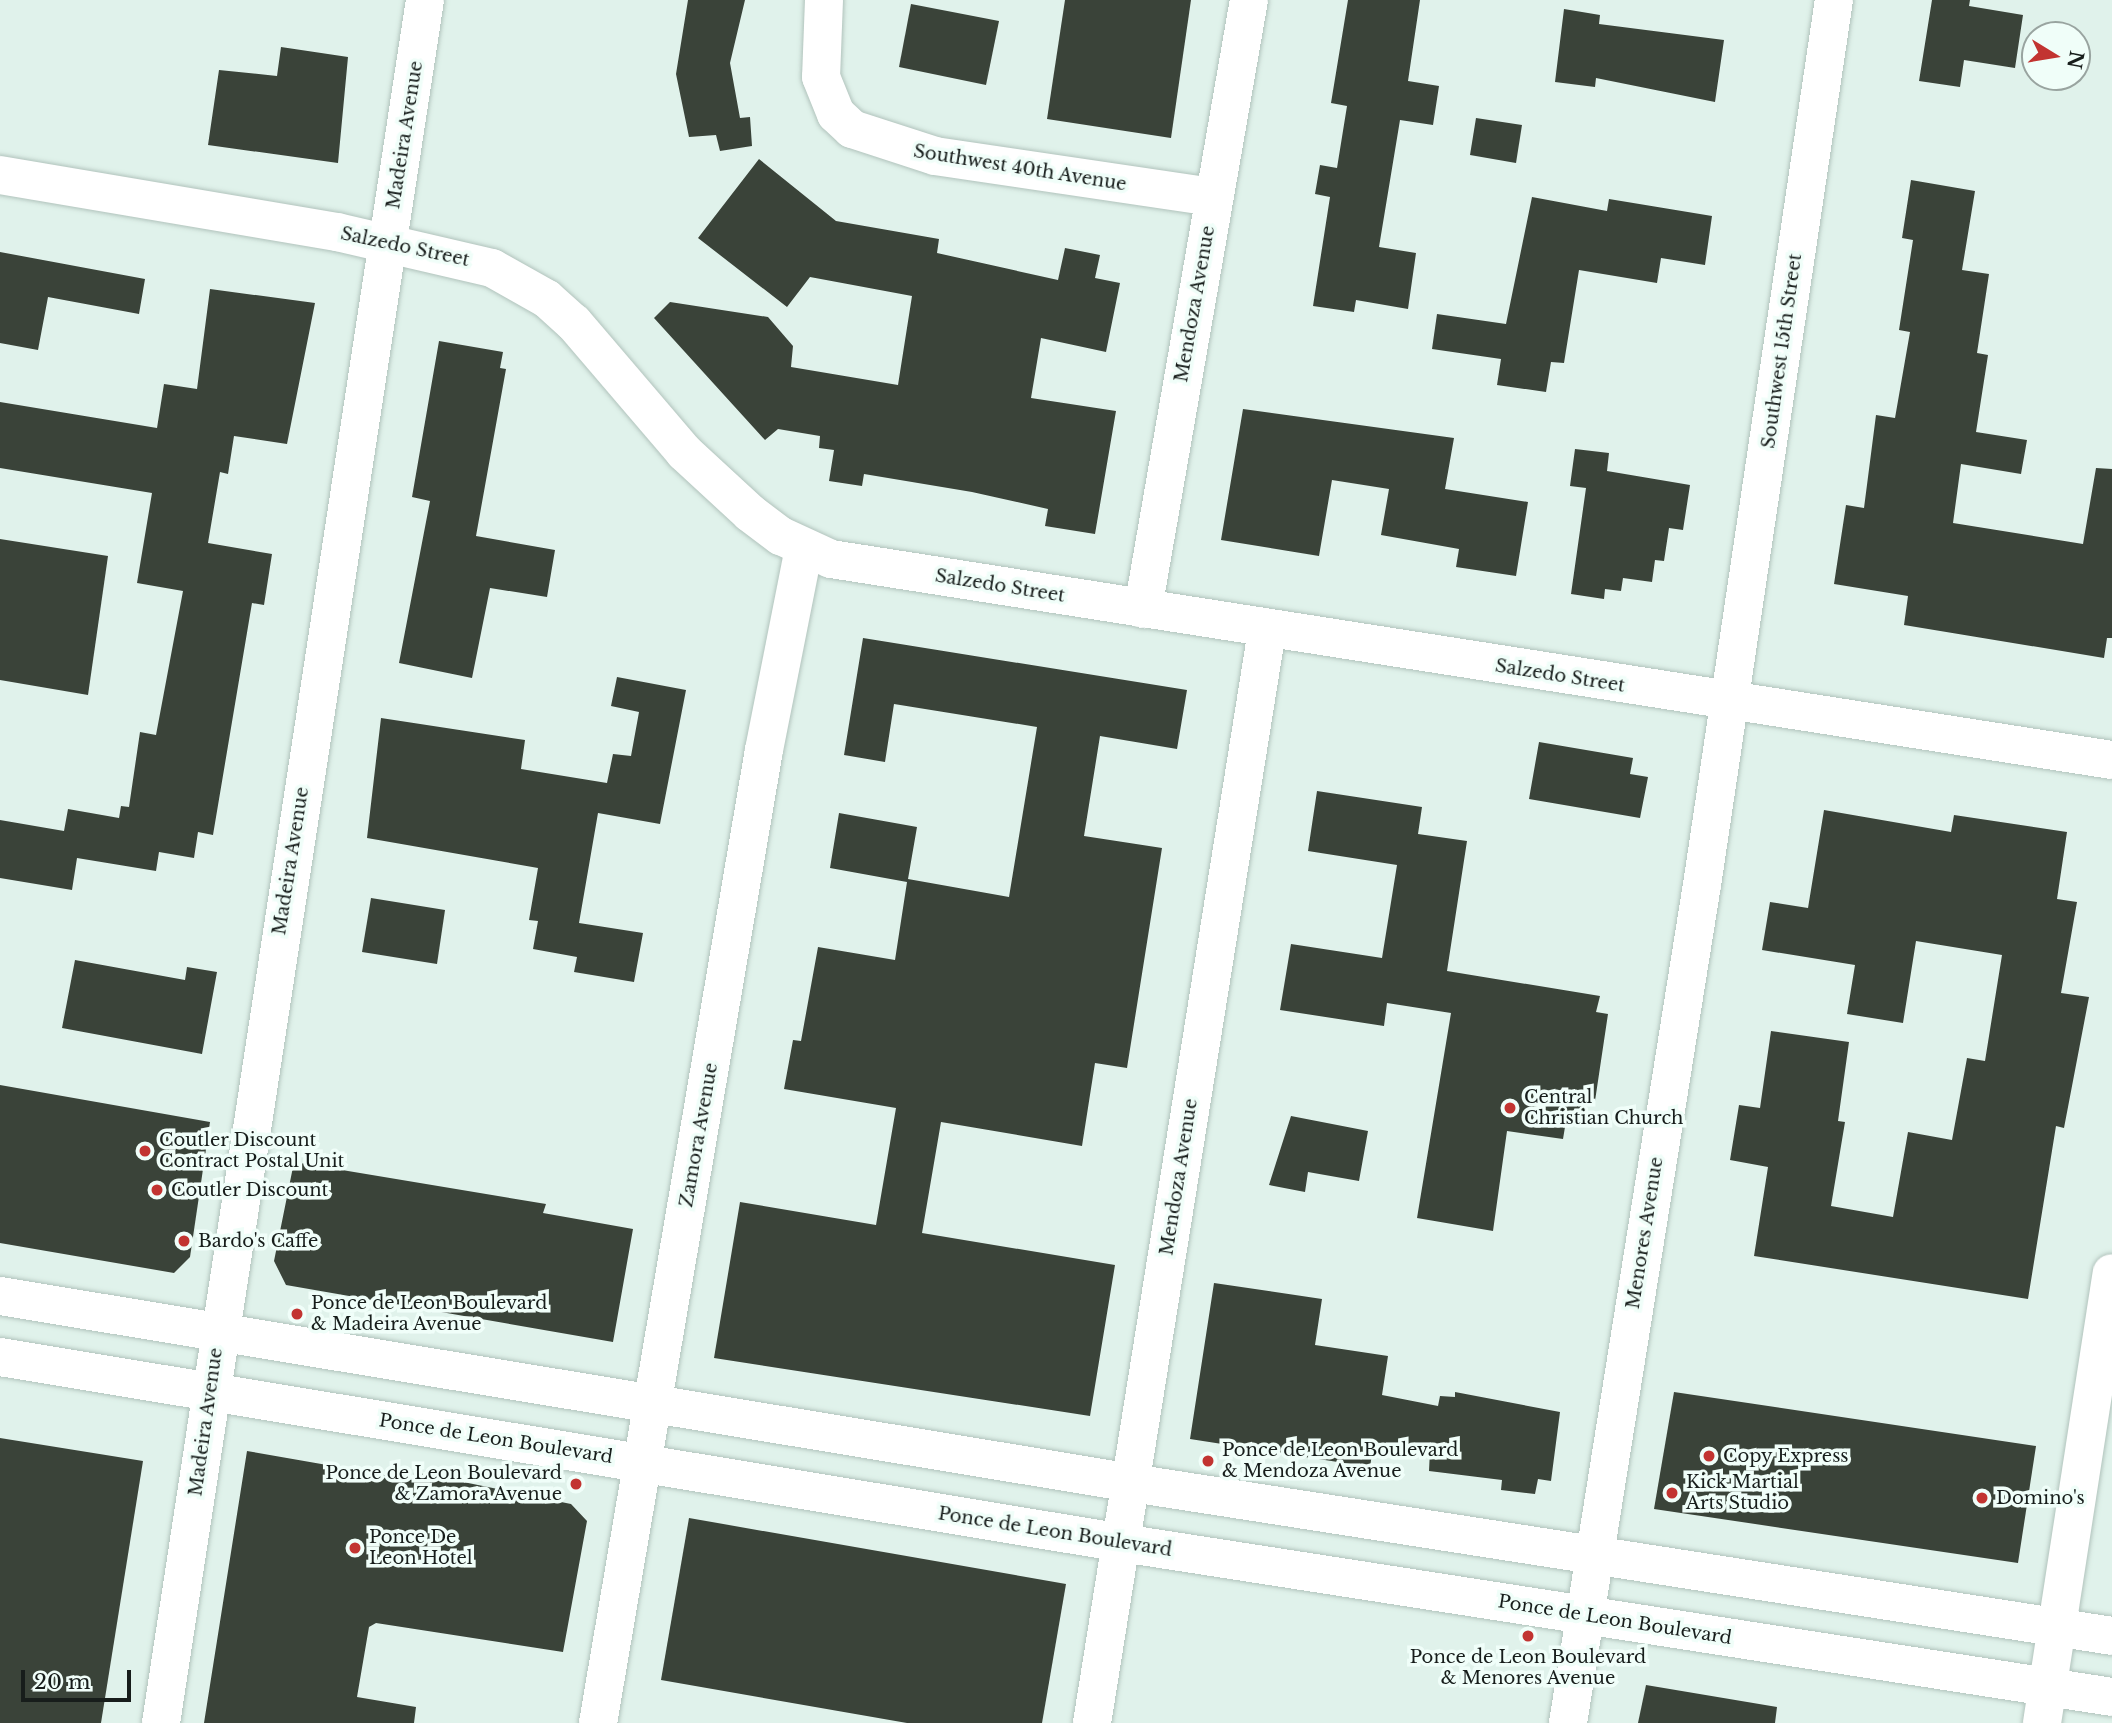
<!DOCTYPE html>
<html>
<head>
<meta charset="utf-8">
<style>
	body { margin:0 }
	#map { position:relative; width:2112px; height:1723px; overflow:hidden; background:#e0f2eb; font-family:"Libre Baskerville",serif }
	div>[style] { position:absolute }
	.building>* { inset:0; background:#3a4339 }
	.roads { filter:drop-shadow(0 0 2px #b1c3bc) drop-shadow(0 0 2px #b1c3bc) }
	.minor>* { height:38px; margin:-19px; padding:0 19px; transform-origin:19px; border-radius:19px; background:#fff }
	.tertiary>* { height:38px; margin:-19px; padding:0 19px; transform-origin:19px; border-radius:19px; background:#fff }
	.dots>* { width:19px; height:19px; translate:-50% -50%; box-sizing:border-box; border:4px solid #f0fef9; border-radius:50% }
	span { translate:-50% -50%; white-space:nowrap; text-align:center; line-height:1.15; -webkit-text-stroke:7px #f0fef9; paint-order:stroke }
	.street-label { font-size:18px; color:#171d1b }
	.poi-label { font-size:18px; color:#171d1b }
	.left { translate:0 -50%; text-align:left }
	.right { translate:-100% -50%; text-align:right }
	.north { position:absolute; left:2021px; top:21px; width:70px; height:70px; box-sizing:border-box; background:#f0fef9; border:2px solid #99a4a0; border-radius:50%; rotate:101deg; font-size:19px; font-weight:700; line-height:28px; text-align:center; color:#171d1b }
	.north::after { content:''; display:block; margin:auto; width:24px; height:32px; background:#c23431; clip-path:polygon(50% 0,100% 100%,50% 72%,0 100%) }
	.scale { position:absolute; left:21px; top:1670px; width:110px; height:32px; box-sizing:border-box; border:4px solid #171d1b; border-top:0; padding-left:9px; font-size:21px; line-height:24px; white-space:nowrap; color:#171d1b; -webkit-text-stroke:5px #f0fef9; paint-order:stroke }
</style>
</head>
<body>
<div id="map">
	<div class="building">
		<i style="clip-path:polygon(688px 0,745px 0,730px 63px,740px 118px,750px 117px,752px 146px,720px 151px,716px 135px,689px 137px,676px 74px)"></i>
		<i style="clip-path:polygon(1065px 0,1191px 0,1171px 138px,1047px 119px)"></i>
		<i style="clip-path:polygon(1348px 0,1420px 0,1408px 81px,1439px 86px,1433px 125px,1400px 120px,1379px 247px,1416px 253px,1408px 309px,1356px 300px,1354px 312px,1313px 306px,1330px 197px,1315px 194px,1320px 165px,1337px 168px,1347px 106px,1331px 103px)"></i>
		<i style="clip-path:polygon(1932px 0,1970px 0,1969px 6px,2023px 15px,2015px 68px,1964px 60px,1960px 87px,1919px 81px)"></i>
		<i style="clip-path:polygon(911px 4px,999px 21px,986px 85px,899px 67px)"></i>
		<i style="clip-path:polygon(1564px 9px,1600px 15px,1599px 24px,1724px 40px,1715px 102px,1596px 78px,1595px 87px,1555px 82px)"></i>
		<i style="clip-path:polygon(281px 47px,348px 57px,338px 163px,208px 145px,219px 70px,277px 76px)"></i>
		<i style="clip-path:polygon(1476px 118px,1522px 125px,1516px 163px,1470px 155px)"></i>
		<i style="clip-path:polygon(759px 159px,836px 221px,939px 239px,937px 253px,1058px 280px,1065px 248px,1100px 255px,1095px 278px,1120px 283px,1106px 352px,1041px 338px,1031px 398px,1116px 411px,1095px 534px,1045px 526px,1048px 509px,972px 492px,864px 474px,862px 486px,829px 481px,834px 450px,819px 448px,820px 436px,778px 429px,765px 440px,654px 318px,670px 302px,768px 317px,793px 346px,791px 367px,898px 385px,912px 296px,810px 277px,787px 307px,698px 238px)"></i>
		<i style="clip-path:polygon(1911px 180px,1975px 191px,1962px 270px,1989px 274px,1977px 353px,1988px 355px,1976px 432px,2027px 440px,2021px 474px,1961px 464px,1953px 523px,2083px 544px,2096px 468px,2112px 469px,2112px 638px,2107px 638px,2104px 658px,1904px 625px,1908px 596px,1834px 584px,1846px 505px,1864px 508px,1876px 415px,1895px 418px,1910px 332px,1899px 330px,1913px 240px,1902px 238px)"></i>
		<i style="clip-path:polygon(1532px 197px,1607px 211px,1609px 199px,1712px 216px,1705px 265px,1661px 258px,1657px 283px,1579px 270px,1564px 363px,1551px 362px,1546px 392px,1497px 385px,1501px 359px,1432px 349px,1437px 314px,1506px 324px)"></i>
		<i style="clip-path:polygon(0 252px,145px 279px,139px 314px,48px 297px,38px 350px,0 343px)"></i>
		<i style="clip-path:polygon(210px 289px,315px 303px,287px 444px,234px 436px,228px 474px,220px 472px,208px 543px,272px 554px,264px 605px,252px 603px,213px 835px,198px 832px,194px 858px,159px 852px,156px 871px,77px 858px,72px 890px,0 878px,0 820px,64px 831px,68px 809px,119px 818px,121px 806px,129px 807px,140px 732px,156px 735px,183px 591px,137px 583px,152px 493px,0 468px,0 402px,157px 428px,164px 384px,197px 389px)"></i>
		<i style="clip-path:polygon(439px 341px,503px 352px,500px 368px,506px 369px,476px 536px,555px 550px,547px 597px,490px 588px,472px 678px,399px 663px,430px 501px,412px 497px)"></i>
		<i style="clip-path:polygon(1243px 409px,1454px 438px,1445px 489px,1528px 502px,1516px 576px,1456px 567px,1459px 549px,1381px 535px,1389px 489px,1332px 480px,1319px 556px,1221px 540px)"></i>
		<i style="clip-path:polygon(1575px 449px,1609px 453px,1607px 471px,1690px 485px,1683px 530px,1669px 528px,1664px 561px,1655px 560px,1652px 582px,1623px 578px,1621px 591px,1605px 589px,1604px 599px,1571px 594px,1586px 488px,1570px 486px)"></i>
		<i style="clip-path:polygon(0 539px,108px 556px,88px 695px,0 680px)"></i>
		<i style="clip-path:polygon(863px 638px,1187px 690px,1177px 749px,1100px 736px,1084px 836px,1162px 848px,1127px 1068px,1095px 1063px,1082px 1146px,941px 1122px,922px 1233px,1115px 1265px,1090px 1416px,714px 1358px,740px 1202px,876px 1225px,896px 1108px,784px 1089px,793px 1040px,801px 1041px,818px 947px,895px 960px,907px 882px,830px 868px,839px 813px,917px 827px,908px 879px,1009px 897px,1037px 727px,894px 704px,885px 762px,844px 755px)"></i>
		<i style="clip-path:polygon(617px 677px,686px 690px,660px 824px,598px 813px,579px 923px,643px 933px,634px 982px,574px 972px,577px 957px,533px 949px,538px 921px,529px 920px,538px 868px,367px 838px,381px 718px,525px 740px,521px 769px,607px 783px,613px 754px,631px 756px,639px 712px,611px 706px)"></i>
		<i style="clip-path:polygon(1539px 742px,1633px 758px,1630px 774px,1648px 777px,1640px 818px,1529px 799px)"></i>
		<i style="clip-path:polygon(1317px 791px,1422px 807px,1418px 834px,1467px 841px,1447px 971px,1600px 996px,1596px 1012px,1608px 1014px,1595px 1101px,1586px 1098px,1583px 1117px,1567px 1115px,1563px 1139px,1507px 1131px,1493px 1231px,1417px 1218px,1451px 1013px,1387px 1003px,1384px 1026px,1280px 1010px,1291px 944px,1382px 958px,1397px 865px,1308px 851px)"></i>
		<i style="clip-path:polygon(1824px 810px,1951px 832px,1954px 815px,2067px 832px,2057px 899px,2077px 902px,2061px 993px,2089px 997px,2064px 1128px,2056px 1126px,2028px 1299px,1754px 1256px,1768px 1167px,1730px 1160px,1739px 1105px,1760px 1108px,1771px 1031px,1849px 1042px,1838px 1121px,1845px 1122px,1831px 1206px,1893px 1217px,1908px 1132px,1952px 1140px,1967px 1058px,1985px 1061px,2002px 955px,1916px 941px,1903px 1023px,1847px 1014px,1855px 965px,1762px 950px,1770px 902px,1808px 908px)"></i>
		<i style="clip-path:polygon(371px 898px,445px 910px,437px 964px,362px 952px)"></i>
		<i style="clip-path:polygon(75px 960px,185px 980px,187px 967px,217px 972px,202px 1054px,62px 1028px)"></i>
		<i style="clip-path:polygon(0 1085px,210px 1122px,190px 1257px,174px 1273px,0 1243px)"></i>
		<i style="clip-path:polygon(1291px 1116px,1368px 1131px,1359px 1181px,1308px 1172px,1305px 1192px,1269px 1185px)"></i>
		<i style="clip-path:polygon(294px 1162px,546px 1204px,543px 1213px,633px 1229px,613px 1342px,286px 1285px,274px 1261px)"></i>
		<i style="clip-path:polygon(1214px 1283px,1322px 1299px,1315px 1345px,1388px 1356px,1382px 1395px,1438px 1406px,1440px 1396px,1455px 1397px,1455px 1392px,1560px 1412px,1551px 1481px,1538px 1479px,1535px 1494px,1501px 1490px,1502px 1480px,1429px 1471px,1430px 1450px,1374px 1442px,1370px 1467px,1190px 1439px)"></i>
		<i style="clip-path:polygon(1674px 1392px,2036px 1446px,2018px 1563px,1654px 1509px)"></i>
		<i style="clip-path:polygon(0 1438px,143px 1461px,101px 1723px,0 1723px)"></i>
		<i style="clip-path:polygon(247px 1451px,413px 1480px,414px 1472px,571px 1504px,587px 1521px,563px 1652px,376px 1623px,369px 1627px,357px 1697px,416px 1707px,414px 1723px,204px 1723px)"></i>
		<i style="clip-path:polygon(689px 1518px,1066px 1584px,1042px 1723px,907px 1723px,661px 1680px)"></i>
		<i style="clip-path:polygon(1646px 1685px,1777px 1707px,1775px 1723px,1638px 1723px)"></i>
	</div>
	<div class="roads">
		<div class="minor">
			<i style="left:824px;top:0;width:77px;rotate:92.2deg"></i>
			<i style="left:821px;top:77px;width:40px;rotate:68deg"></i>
			<i style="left:836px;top:114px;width:22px;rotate:43deg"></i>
			<i style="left:852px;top:129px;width:87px;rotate:18deg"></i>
			<i style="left:935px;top:156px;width:282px;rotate:8.4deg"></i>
			<i style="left:0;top:175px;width:342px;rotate:9.6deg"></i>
			<i style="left:337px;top:232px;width:159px;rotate:13.1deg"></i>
			<i style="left:492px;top:268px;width:63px;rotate:29.4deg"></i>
			<i style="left:547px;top:299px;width:36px;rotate:42deg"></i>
			<i style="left:574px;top:323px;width:170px;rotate:49.5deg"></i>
			<i style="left:684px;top:452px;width:90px;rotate:42.7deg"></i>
			<i style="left:750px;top:513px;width:39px;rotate:37deg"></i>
			<i style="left:781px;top:536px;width:55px;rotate:24.7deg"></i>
			<i style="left:831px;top:559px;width:1297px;rotate:8.92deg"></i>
			<i style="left:1143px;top:609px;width:618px;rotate:-80.13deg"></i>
			<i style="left:161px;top:1723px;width:1743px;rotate:-81.29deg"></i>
			<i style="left:598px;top:1723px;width:987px;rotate:-80.32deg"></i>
			<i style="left:764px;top:750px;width:206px;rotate:-78.8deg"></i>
			<i style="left:1092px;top:1723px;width:1106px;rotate:-80.9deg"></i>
			<i style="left:1568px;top:1723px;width:849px;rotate:-80.92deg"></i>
			<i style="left:1702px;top:885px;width:895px;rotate:-81.52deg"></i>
			<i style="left:2042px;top:1723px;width:455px;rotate:-81.2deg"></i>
		</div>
		<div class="tertiary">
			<i style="left:0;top:1296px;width:1147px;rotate:9.38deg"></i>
			<i style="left:1132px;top:1483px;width:992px;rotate:8.87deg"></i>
			<i style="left:0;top:1357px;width:1137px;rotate:9.41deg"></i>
			<i style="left:1122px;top:1543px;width:1002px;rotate:8.84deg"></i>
		</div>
	</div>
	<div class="dots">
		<i style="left:1510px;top:1108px;background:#c23431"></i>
		<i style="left:145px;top:1151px;background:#c23431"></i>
		<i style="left:157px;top:1190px;background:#c23431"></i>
		<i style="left:184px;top:1241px;background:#c23431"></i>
		<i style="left:297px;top:1314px;background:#c23431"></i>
		<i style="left:1709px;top:1456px;background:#c23431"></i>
		<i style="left:1208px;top:1461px;background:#c23431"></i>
		<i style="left:576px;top:1484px;background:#c23431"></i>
		<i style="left:1672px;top:1493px;background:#c23431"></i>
		<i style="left:1982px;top:1498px;background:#c23431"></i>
		<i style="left:355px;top:1548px;background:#c23431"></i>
		<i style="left:1528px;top:1636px;background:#c23431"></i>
	</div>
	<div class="street-label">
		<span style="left:405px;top:135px;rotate:-81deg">Madeira Avenue</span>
		<span style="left:1020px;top:168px;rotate:9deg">Southwest 40th Avenue</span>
		<span style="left:405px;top:247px;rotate:12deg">Salzedo Street</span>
		<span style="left:1195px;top:304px;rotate:-80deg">Mendoza Avenue</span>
		<span style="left:1782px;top:351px;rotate:-82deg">Southwest 15th Street</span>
		<span style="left:1000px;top:586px;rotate:9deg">Salzedo Street</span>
		<span style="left:1560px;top:676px;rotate:9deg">Salzedo Street</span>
		<span style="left:291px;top:861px;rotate:-81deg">Madeira Avenue</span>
		<span style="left:699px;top:1135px;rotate:-80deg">Zamora Avenue</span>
		<span style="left:1179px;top:1177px;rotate:-81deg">Mendoza Avenue</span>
		<span style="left:1645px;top:1233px;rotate:-81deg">Menores Avenue</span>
		<span style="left:206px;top:1422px;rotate:-82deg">Madeira Avenue</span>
		<span style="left:496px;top:1439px;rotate:9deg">Ponce de Leon Boulevard</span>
		<span style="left:1055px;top:1532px;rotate:9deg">Ponce de Leon Boulevard</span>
		<span style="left:1615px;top:1620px;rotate:9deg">Ponce de Leon Boulevard</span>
	</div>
	<div class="poi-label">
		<span class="left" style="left:1524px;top:1108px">Central<br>Christian Church</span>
		<span class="left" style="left:159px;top:1151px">Coutler Discount<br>Contract Postal Unit</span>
		<span class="left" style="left:171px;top:1190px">Coutler Discount</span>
		<span class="left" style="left:198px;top:1241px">Bardo's Caffe</span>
		<span class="left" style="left:311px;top:1314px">Ponce de Leon Boulevard<br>&amp; Madeira Avenue</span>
		<span class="left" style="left:1222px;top:1461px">Ponce de Leon Boulevard<br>&amp; Mendoza Avenue</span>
		<span class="left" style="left:1723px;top:1456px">Copy Express</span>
		<span class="right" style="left:562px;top:1484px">Ponce de Leon Boulevard<br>&amp; Zamora Avenue</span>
		<span class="left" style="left:1686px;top:1493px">Kick Martial<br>Arts Studio</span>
		<span class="left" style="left:1996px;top:1498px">Domino's</span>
		<span class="left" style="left:369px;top:1548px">Ponce De<br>Leon Hotel</span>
		<span style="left:1528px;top:1668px">Ponce de Leon Boulevard<br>&amp; Menores Avenue</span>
	</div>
	<div class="north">N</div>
	<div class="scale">20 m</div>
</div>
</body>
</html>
